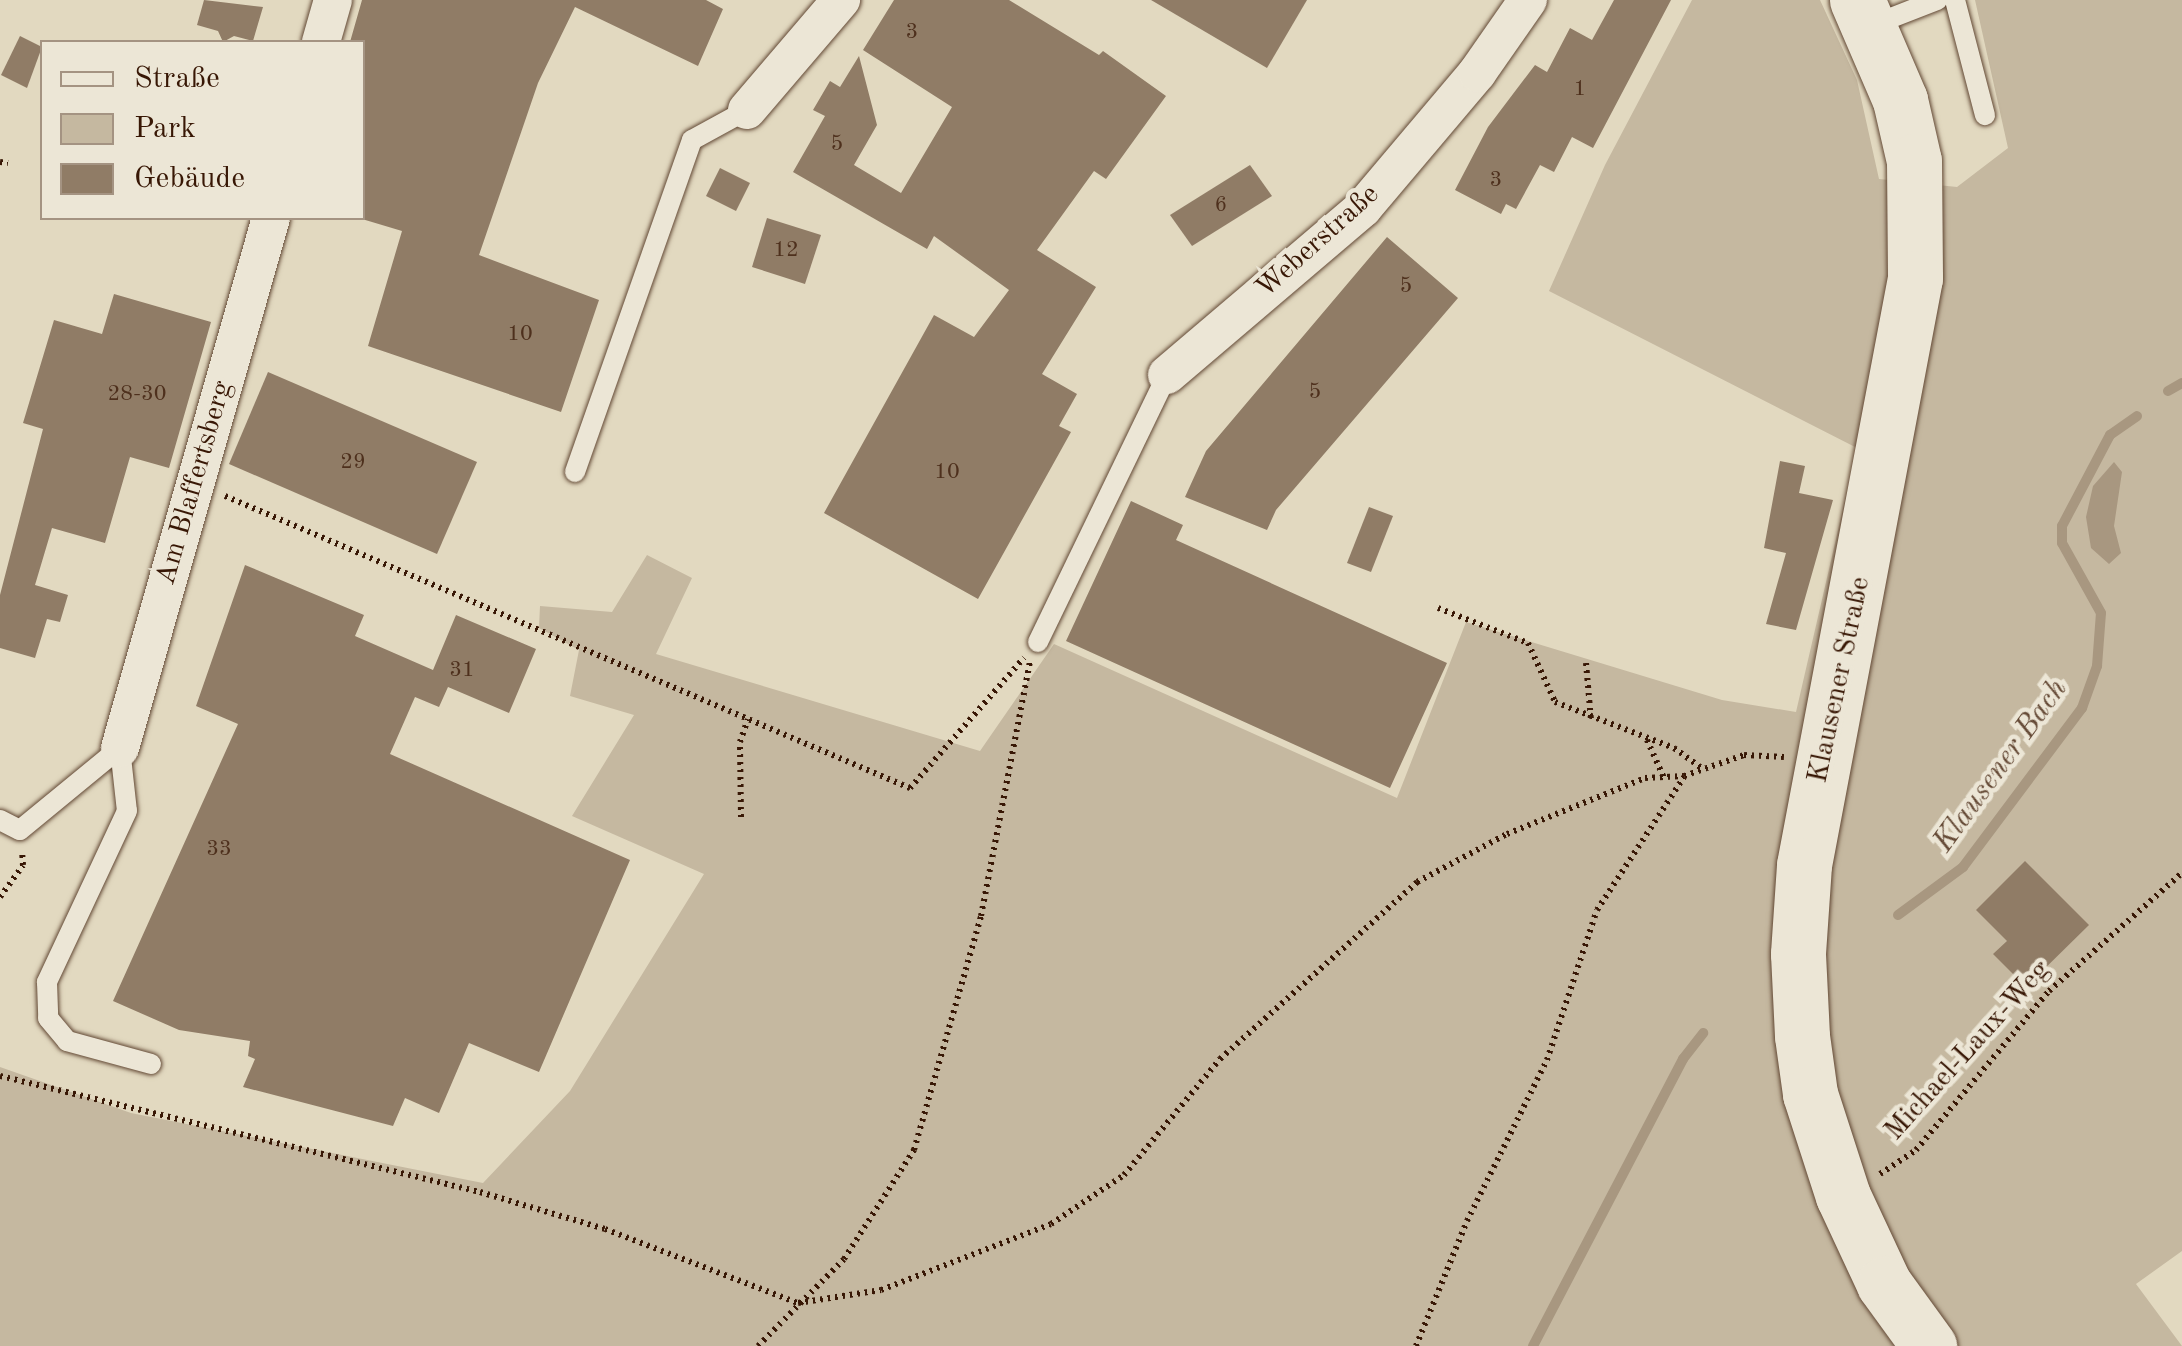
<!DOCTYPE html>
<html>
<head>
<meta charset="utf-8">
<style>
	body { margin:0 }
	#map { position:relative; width:2182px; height:1346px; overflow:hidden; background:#e2d9c0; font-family:"Old Standard TT",serif }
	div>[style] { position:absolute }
	.green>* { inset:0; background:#c5b8a0 }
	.water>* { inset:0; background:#a89780 }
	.stream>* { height:10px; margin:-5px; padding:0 5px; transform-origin:5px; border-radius:5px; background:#a89780 }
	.building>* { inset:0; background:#907c66 }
	.path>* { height:6px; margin-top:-3px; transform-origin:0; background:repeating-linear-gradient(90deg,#381705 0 2.5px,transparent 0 7.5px) }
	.roads { filter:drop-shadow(0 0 2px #624834) drop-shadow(0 0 2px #624834) }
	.lane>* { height:20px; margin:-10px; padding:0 10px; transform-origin:10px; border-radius:10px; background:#ece6d6 }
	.street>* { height:38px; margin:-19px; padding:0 19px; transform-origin:19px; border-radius:19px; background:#ece6d6 }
	.secondary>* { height:55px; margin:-27.5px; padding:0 27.5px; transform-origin:27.5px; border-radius:27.5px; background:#ece6d6 }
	span { translate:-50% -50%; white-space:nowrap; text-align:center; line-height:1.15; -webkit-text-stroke:9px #ece6d6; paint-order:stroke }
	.number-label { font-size:22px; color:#4e301d }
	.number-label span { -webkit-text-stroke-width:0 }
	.street-label { font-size:28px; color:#381705 }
	.water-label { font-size:30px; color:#654a36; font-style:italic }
	.legend { position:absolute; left:40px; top:40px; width:325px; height:180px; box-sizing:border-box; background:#ece6d6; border:2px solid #a49382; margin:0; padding:12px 18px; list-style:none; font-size:30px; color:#381705 }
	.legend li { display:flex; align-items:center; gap:20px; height:50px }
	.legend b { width:50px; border:2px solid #a49382 }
</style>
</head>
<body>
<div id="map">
	<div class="green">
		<i style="clip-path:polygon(1692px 0,1820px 0,1857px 80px,1879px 179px,1957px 187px,2008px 148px,1975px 0,2182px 0,2182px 1251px,2136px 1284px,2182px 1346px,0 1346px,0 1067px,131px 1113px,483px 1183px,570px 1091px,704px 874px,572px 816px,634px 715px,570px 696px,579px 650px,539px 628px,540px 606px,612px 612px,647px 555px,692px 578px,656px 654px,980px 751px,1054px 644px,1397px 798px,1466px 622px,1722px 700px,1796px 712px,1857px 448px,1549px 291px,1605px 165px)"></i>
	</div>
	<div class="water">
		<i style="clip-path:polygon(2114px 462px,2122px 472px,2114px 526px,2121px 553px,2109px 564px,2091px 548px,2086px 517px,2093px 486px)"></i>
	</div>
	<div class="stream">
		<i style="left:2168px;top:391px;width:16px;rotate:-30deg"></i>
		<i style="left:1898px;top:915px;width:81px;rotate:-36.4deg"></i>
		<i style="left:1963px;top:867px;width:199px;rotate:-53.2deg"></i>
		<i style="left:2082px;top:708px;width:45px;rotate:-70.3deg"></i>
		<i style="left:2097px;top:666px;width:53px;rotate:-85.7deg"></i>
		<i style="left:2101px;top:613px;width:80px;rotate:-119.1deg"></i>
		<i style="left:2062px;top:543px;width:17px;rotate:-90deg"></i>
		<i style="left:2062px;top:526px;width:103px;rotate:-62.2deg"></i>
		<i style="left:2110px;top:435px;width:33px;rotate:-35deg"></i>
		<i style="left:1533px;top:1346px;width:324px;rotate:-62.4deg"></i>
		<i style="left:1683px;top:1059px;width:33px;rotate:-52deg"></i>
	</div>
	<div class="building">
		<i style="clip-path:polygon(204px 0,263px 7px,253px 41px,234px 36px,223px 42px,218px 31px,197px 25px)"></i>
		<i style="clip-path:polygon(362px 0,706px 0,723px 9px,698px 66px,575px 7px,538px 83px,479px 255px,599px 300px,561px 412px,368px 346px,402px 231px,362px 219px,362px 42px,350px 42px)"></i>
		<i style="clip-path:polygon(894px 0,1009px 0,1099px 55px,1103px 51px,1166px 96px,1106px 179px,1094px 171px,1037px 250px,1096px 287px,1042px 374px,1077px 394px,1059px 426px,1071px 432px,978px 599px,824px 513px,934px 315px,974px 337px,1009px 290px,934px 236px,927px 249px,793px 172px,825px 116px,813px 110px,830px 81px,840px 87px,859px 56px,877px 125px,854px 165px,901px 193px,952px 107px,863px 50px)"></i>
		<i style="clip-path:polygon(1151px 0,1307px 0,1267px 68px)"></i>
		<i style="clip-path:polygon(1614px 0,1671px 0,1593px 148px,1572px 137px,1554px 172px,1540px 165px,1516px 209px,1506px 204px,1501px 214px,1455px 190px,1488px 127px,1535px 65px,1547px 72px,1570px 28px,1592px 40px)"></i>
		<i style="clip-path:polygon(20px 36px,42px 47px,27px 88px,1px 75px)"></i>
		<i style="clip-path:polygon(1250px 165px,1272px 196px,1192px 246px,1170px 215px)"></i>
		<i style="clip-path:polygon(720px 168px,750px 183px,736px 211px,706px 196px)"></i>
		<i style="clip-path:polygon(767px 218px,821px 235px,805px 284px,752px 267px)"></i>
		<i style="clip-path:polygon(1387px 237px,1458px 298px,1276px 510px,1267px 530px,1185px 497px,1206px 451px)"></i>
		<i style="clip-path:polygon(114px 294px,211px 322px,169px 468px,130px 457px,105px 543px,52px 528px,35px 585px,68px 595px,60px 622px,47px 619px,35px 658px,0 648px,0 595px,43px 429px,23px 423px,54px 320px,102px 334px)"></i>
		<i style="clip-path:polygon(268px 372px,477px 462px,437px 554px,229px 464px)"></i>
		<i style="clip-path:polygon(1780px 461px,1805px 466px,1799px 493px,1833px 500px,1796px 630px,1766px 624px,1786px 553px,1764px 548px)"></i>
		<i style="clip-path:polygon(1131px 501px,1183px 525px,1176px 540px,1447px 663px,1390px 788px,1066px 641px)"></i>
		<i style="clip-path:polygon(1369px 507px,1393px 516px,1371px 572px,1347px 563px)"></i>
		<i style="clip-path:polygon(245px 565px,364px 615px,355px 636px,433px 670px,456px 615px,536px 649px,509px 713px,448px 687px,439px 707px,415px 697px,390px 754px,630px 860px,539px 1072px,469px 1043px,439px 1113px,405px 1098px,393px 1126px,243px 1087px,255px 1059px,248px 1056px,250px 1041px,179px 1030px,113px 1001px,238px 724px,196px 706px)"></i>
		<i style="clip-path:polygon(2025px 861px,2089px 925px,2026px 987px,1993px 954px,2007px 941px,1976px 910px)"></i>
	</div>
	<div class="path">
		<i style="left:0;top:162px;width:8px;rotate:7deg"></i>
		<i style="left:225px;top:496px;width:745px;rotate:23.09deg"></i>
		<i style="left:910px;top:788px;width:173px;rotate:-48.8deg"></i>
		<i style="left:1438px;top:608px;width:97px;rotate:21.3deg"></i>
		<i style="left:1528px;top:643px;width:65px;rotate:65.4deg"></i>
		<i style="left:1555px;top:702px;width:128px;rotate:21.1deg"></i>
		<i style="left:1674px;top:748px;width:36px;rotate:36deg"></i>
		<i style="left:1586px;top:663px;width:57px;rotate:85deg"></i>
		<i style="left:1647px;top:740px;width:42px;rotate:65.9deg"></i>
		<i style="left:741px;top:817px;width:75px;rotate:-90.8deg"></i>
		<i style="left:740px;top:742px;width:24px;rotate:-71deg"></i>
		<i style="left:0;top:897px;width:39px;rotate:-54deg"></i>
		<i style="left:23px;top:865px;width:13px;rotate:-94deg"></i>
		<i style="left:0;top:1076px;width:494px;rotate:13.6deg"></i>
		<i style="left:480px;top:1192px;width:130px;rotate:16.5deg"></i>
		<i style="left:605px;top:1229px;width:207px;rotate:21deg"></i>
		<i style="left:798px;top:1303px;width:84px;rotate:-8.9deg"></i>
		<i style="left:881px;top:1290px;width:182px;rotate:-21.2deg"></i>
		<i style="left:1051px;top:1224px;width:88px;rotate:-33.9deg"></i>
		<i style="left:1124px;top:1175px;width:151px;rotate:-50.4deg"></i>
		<i style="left:1220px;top:1059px;width:265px;rotate:-41.9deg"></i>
		<i style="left:1417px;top:882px;width:102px;rotate:-28.1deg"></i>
		<i style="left:1507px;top:834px;width:149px;rotate:-22.1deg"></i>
		<i style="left:1645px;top:778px;width:39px;rotate:-3deg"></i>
		<i style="left:1684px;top:776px;width:64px;rotate:-19.3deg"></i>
		<i style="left:1744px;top:755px;width:40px;rotate:2.9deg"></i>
		<i style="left:1880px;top:1174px;width:43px;rotate:-33.7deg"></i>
		<i style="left:1916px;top:1150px;width:207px;rotate:-50.1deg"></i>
		<i style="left:2049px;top:991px;width:178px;rotate:-41.6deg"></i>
		<i style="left:758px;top:1346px;width:122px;rotate:-45.3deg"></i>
		<i style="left:844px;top:1259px;width:130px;rotate:-57.3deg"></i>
		<i style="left:914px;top:1150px;width:243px;rotate:-74deg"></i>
		<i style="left:981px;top:916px;width:259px;rotate:-79.1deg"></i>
		<i style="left:1416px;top:1346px;width:135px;rotate:-67.8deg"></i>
		<i style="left:1467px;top:1221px;width:180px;rotate:-63.6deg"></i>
		<i style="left:1547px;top:1060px;width:158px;rotate:-71.6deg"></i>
		<i style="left:1597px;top:910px;width:159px;rotate:-56.8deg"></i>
	</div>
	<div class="roads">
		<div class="lane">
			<i style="left:1955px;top:0;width:119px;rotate:75.4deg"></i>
			<i style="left:1873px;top:25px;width:69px;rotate:-21.3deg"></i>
			<i style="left:575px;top:472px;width:352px;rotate:-70.6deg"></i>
			<i style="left:692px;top:140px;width:63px;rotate:-28.6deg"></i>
			<i style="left:1038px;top:642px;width:297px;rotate:-64.2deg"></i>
			<i style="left:120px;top:748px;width:63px;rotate:83.7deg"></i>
			<i style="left:127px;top:811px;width:189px;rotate:115.1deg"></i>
			<i style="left:47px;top:982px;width:36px;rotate:88deg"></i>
			<i style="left:48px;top:1018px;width:30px;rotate:50deg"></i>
			<i style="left:67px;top:1041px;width:87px;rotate:15.3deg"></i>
			<i style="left:0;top:820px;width:22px;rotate:27deg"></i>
			<i style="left:20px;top:830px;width:129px;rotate:-39.4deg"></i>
		</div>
		<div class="street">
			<i style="left:321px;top:42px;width:44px;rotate:-74.1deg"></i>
			<i style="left:747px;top:110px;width:145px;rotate:-49.5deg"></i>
			<i style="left:1167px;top:375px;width:257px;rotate:-40.4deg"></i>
			<i style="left:1363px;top:208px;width:177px;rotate:-49.8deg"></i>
			<i style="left:1477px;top:73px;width:89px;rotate:-55.1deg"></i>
			<i style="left:120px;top:748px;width:551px;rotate:-74.1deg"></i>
		</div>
		<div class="secondary">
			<i style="left:1857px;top:0;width:109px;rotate:66.7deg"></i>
			<i style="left:1900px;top:100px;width:63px;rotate:77.1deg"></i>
			<i style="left:1914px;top:161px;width:117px;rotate:89.5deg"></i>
			<i style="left:1915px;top:278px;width:597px;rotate:100.71deg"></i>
			<i style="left:1804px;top:865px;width:89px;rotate:93.9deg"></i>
			<i style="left:1798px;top:954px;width:82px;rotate:87.2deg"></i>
			<i style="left:1802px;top:1036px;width:59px;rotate:82.1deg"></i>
			<i style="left:1810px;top:1094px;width:107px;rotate:72.1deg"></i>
			<i style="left:1843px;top:1196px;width:97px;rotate:65deg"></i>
			<i style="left:1884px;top:1284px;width:77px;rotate:54deg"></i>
		</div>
	</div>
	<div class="number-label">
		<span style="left:912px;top:33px">3</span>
		<span style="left:1580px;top:90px">1</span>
		<span style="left:837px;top:145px">5</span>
		<span style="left:1496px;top:181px">3</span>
		<span style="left:1221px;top:206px">6</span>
		<span style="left:786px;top:251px">12</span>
		<span style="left:1406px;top:287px">5</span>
		<span style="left:520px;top:335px">10</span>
		<span style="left:1315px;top:393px">5</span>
		<span style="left:137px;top:395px">28-30</span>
		<span style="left:353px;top:463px">29</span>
		<span style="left:947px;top:473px">10</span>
		<span style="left:462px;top:671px">31</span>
		<span style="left:219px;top:850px">33</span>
	</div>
	<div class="street-label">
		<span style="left:1318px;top:242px;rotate:-42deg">Weberstraße</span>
		<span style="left:195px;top:483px;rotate:-74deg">Am Blaffertsberg</span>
		<span style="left:1840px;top:680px;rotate:-78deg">Klausener Straße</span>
		<span style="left:1968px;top:1051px;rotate:-48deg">Michael-Laux-Weg</span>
	</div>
	<div class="water-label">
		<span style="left:2001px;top:766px;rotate:-54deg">Klausener Bach</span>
	</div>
	<ul class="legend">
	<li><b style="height:12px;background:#ece6d6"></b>Straße</li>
	<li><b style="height:28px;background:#c5b8a0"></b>Park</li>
	<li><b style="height:28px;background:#907c66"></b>Gebäude</li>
	</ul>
</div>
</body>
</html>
